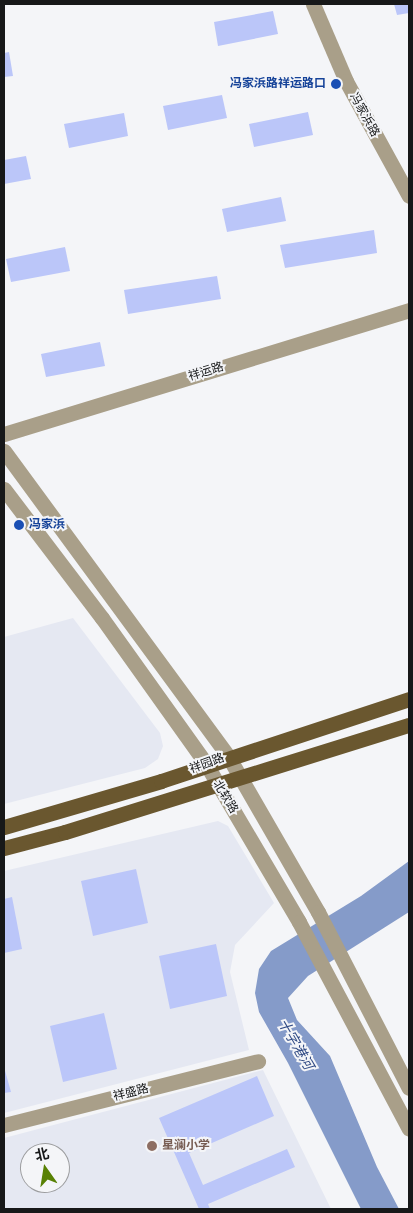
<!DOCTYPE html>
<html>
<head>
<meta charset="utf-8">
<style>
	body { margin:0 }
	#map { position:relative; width:413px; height:1213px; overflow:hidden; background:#f4f5f8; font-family:"Asap Condensed","Noto Sans SC",sans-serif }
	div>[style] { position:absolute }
	.built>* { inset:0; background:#e5e8f2 }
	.water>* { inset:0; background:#859bc9 }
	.building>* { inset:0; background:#bbc6f9 }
	.minor>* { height:15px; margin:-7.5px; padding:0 7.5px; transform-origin:7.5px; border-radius:7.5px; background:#a99f89 }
	.major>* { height:15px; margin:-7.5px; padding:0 7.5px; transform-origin:7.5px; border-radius:7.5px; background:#6a572f }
	.dots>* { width:14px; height:14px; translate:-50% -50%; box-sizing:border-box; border:2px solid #f4f5f8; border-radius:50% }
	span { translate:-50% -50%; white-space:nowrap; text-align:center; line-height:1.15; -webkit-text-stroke:4px #f4f5f8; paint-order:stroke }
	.transit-label { font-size:12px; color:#164399; font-weight:700 }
	.right { translate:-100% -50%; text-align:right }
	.left { translate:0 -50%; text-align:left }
	.street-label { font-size:12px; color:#171819 }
	.education-label { font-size:12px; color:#785e54; font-weight:700 }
	.water-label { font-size:14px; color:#314b85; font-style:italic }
	.frame { position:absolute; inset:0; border:5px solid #171819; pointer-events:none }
	.north { position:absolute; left:20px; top:1143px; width:50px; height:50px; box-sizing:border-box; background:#f4f5f8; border:1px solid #9c9d9f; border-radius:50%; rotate:347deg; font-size:14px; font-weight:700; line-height:20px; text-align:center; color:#171819 }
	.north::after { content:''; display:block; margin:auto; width:18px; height:22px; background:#588104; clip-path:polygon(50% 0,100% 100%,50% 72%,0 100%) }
</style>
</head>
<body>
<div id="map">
	<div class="built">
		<i style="clip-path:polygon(73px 618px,160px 733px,163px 746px,158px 759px,145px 768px,4px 804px,4px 637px)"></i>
		<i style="clip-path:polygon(218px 821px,228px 826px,274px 903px,235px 945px,230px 972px,249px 1050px,4px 1113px,4px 871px)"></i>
		<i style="clip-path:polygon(evenodd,263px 1070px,331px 1209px,4px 1209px,4px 1138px,263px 1070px,30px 1153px,60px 1153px,60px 1183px,30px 1183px,30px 1153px)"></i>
	</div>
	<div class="water">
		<i style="clip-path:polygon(409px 861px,409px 912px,308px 976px,288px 998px,297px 1020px,330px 1056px,377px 1167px,399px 1209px,361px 1209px,288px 1063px,259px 1012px,255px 993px,259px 969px,271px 951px,361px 896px)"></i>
	</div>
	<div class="building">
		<i style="clip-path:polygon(394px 4px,409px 4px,409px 13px,397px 15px)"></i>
		<i style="clip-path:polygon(273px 11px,278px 34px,218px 46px,214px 22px)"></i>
		<i style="clip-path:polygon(9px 52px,13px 76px,4px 77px,4px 53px)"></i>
		<i style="clip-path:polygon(222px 95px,227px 118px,168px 130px,163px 106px)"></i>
		<i style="clip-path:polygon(308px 112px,313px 135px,254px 147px,249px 124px)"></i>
		<i style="clip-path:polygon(124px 113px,128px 136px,69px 148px,64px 124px)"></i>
		<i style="clip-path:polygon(26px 156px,31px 179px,4px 184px,4px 160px)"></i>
		<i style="clip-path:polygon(281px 197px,286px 221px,227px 232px,222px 209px)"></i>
		<i style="clip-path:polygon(374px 230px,377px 253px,285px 268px,280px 245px)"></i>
		<i style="clip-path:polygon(65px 247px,70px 271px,11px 282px,6px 259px)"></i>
		<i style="clip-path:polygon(217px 276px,221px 299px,128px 314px,124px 290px)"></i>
		<i style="clip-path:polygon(100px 342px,105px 366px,46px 377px,41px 354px)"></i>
		<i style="clip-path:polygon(136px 869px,148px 923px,93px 936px,81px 881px)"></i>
		<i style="clip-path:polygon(12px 897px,22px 949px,4px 953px,4px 899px)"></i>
		<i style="clip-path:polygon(216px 944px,227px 996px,170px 1009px,159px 956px)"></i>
		<i style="clip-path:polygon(104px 1013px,117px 1069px,63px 1082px,50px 1026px)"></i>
		<i style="clip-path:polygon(4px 1067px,11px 1092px,4px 1093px)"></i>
		<i style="clip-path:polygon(257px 1076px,274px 1116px,189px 1153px,203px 1185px,287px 1149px,295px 1167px,208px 1204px,210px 1209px,199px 1209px,159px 1118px)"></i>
	</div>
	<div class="minor">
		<i style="left:313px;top:4px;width:84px;rotate:66.8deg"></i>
		<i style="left:346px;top:81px;width:131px;rotate:61.3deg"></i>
		<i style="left:4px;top:434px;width:424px;rotate:-17deg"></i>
		<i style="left:4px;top:451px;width:378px;rotate:53.7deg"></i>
		<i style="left:228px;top:756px;width:180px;rotate:60deg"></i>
		<i style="left:318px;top:912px;width:198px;rotate:62.7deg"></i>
		<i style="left:4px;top:489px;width:162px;rotate:52.8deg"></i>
		<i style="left:102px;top:618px;width:179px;rotate:54.5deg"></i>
		<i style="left:206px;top:764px;width:183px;rotate:59.5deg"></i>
		<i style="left:299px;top:922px;width:234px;rotate:62deg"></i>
		<i style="left:4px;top:1125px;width:262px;rotate:-14.1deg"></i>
	</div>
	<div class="major">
		<i style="left:4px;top:827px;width:164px;rotate:-16.3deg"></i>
		<i style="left:161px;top:781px;width:261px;rotate:-18.3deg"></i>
		<i style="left:4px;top:848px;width:63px;rotate:-14.7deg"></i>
		<i style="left:65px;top:832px;width:360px;rotate:-17.3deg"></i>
	</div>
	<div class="dots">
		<i style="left:336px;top:84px;background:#1a4fb4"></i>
		<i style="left:19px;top:525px;background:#1a4fb4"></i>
		<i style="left:152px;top:1146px;background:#8d6e63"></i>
	</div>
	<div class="transit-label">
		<span class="right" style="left:326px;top:84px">冯家浜路祥运路口</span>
		<span class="left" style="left:29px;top:525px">冯家浜</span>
	</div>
	<div class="street-label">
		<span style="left:364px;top:115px;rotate:61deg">冯家浜路</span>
		<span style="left:206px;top:372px;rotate:-17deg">祥运路</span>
		<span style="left:207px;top:764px;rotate:-20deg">祥园路</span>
		<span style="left:225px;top:797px;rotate:59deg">北软路</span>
		<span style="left:131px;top:1093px;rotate:-14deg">祥盛路</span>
	</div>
	<div class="education-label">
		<span class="left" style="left:162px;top:1146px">星澜小学</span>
	</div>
	<div class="water-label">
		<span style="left:296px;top:1044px;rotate:60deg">十字港河</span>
	</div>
	<div class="frame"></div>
	<div class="north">北</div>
</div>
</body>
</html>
